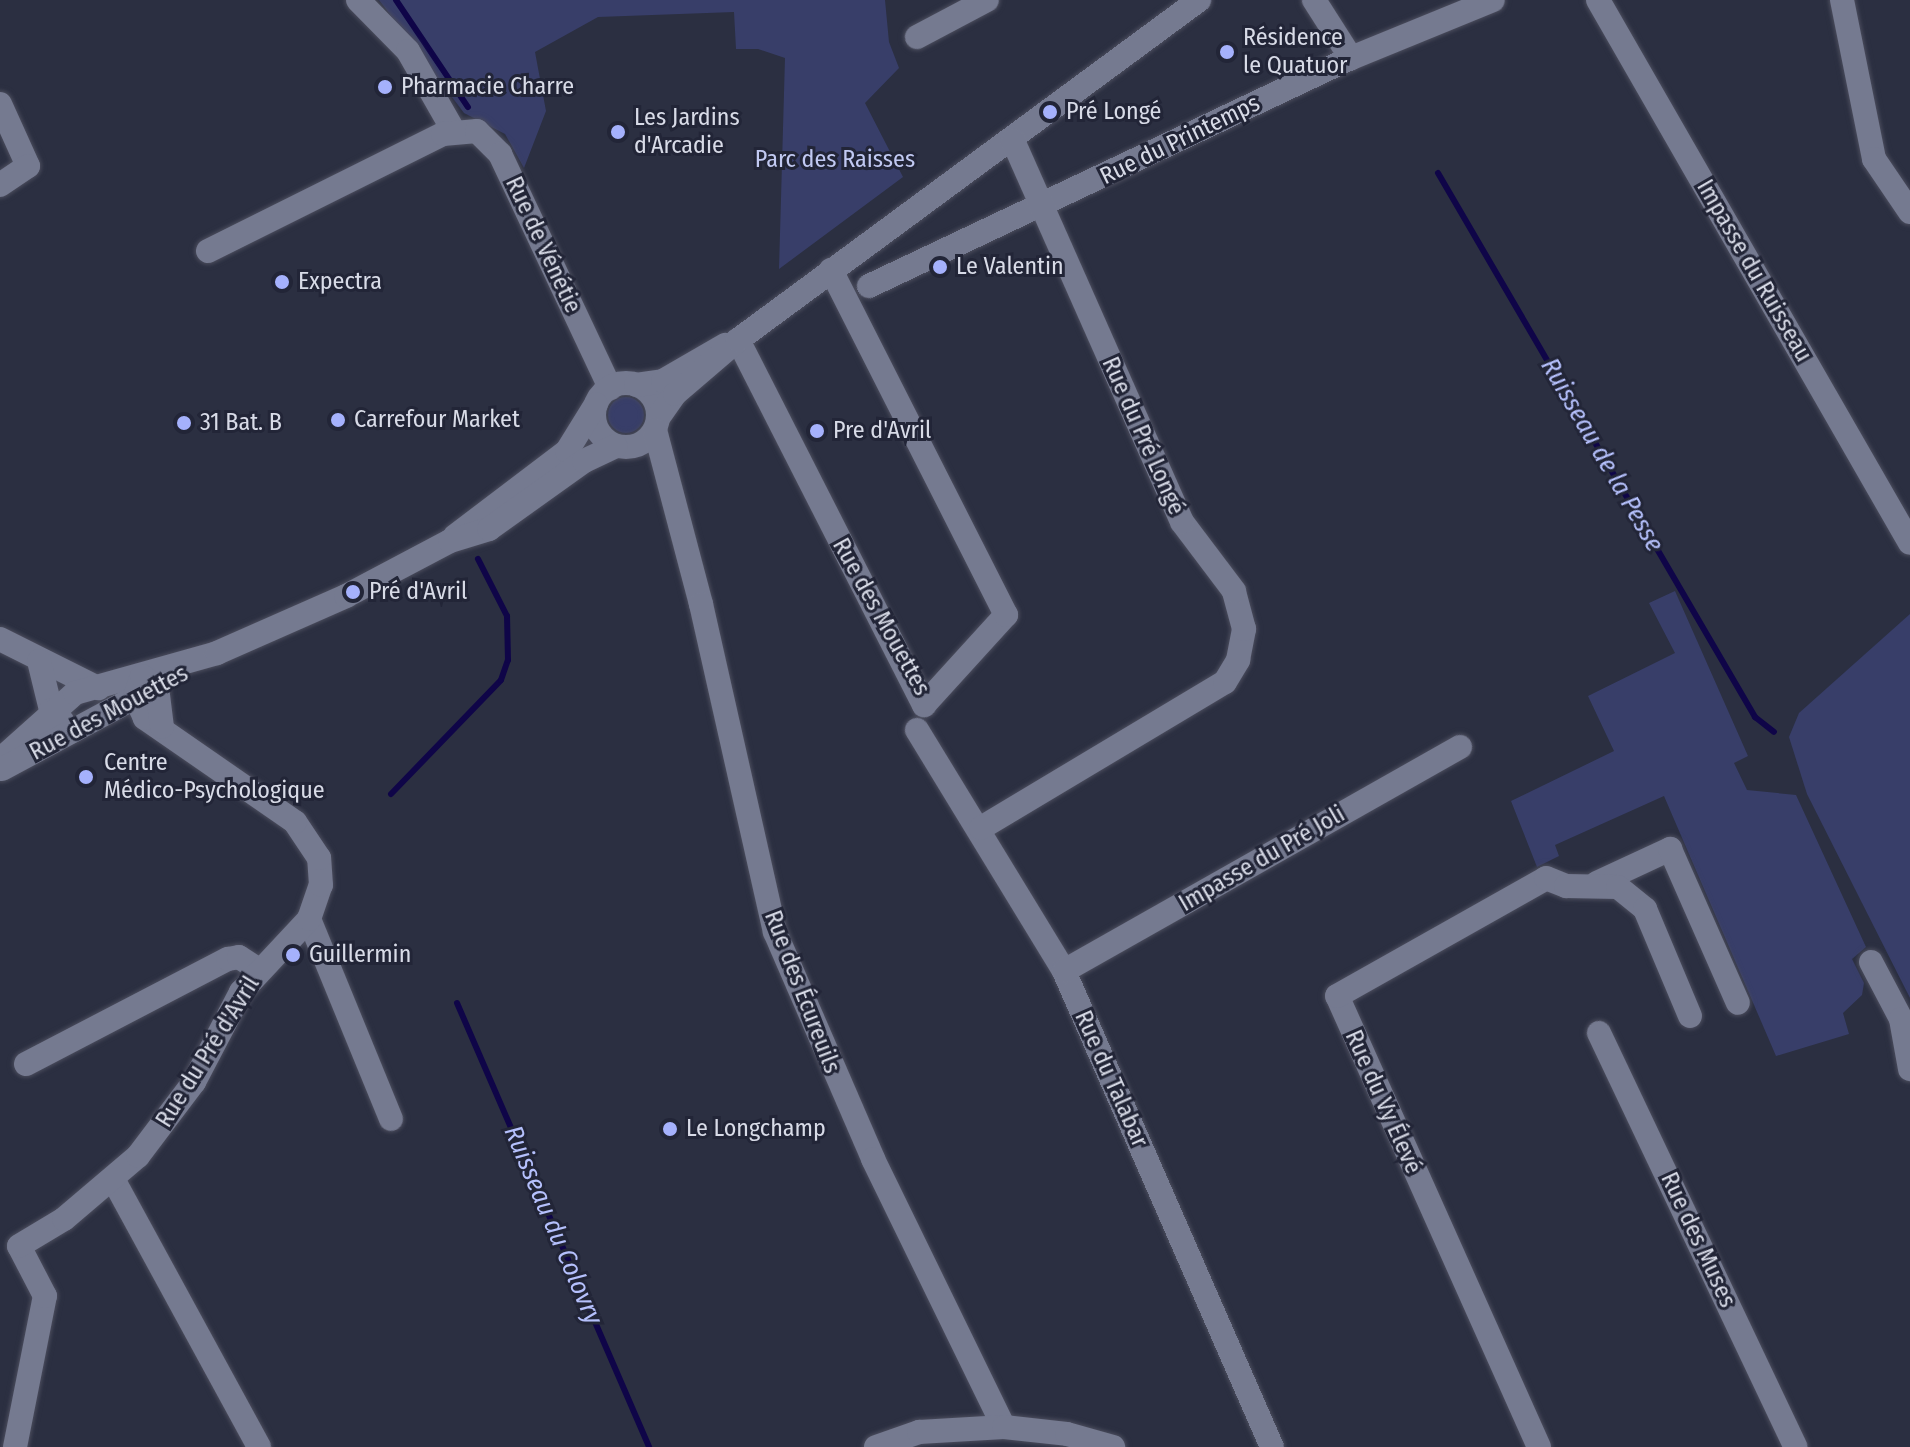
<!DOCTYPE html>
<html>
<head>
<meta charset="utf-8">
<style>
	body { margin:0 }
	#map { position:relative; width:1910px; height:1447px; overflow:hidden; background:#2b2f41; font-family:"Fira Sans Condensed",sans-serif }
	div>[style] { position:absolute }
	.green>* { inset:0; background:#383e69 }
	.round { border-radius:50% }
	.stream>* { height:6px; margin:-3px; padding:0 3px; transform-origin:3px; border-radius:3px; background:#0f0548 }
	.roads { filter:drop-shadow(0 0 2px #4b4d5d) drop-shadow(0 0 2px #4b4d5d) }
	.minor>* { height:24px; margin:-12px; padding:0 12px; transform-origin:12px; border-radius:12px; background:#757a90 }
	.minor>.ring { margin:-12px; padding:0; box-sizing:content-box; background:none; border:24px solid #757a90; border-radius:50% }
	.dots>* { width:22px; height:22px; translate:-50% -50%; box-sizing:border-box; border:4px solid #222537; border-radius:50% }
	span { translate:-50% -50%; white-space:nowrap; text-align:center; line-height:1.15; -webkit-text-stroke:6px #222537; paint-order:stroke }
	.poi-label { font-size:24px; color:#d8dbe7 }
	.left { translate:0 -50%; text-align:left }
	.street-label { font-size:24px; color:#d8dbe7 }
	.park-label { font-size:24px; color:#c1c9f2 }
	.water-label { font-size:26px; color:#b5c0fc; font-style:italic }
</style>
</head>
<body>
<div id="map">
	<div class="green">
		<i style="clip-path:polygon(379px 0,885px 0,889px 42px,899px 68px,865px 103px,903px 177px,779px 269px,785px 58px,758px 49px,736px 49px,734px 12px,598px 17px,535px 52px,546px 111px,524px 168px,505px 134px,464px 113px)"></i>
		<i class="round" style="left:608px;top:397px;width:36px;height:36px"></i>
		<i style="clip-path:polygon(1675px 591px,1748px 756px,1734px 763px,1747px 790px,1796px 795px,1866px 947px,1852px 959px,1864px 983px,1862px 995px,1843px 1013px,1849px 1034px,1776px 1056px,1664px 796px,1555px 845px,1559px 856px,1537px 867px,1511px 801px,1614px 751px,1588px 696px,1675px 653px,1649px 603px)"></i>
		<i style="clip-path:polygon(1910px 614px,1910px 998px,1807px 794px,1789px 737px,1799px 713px)"></i>
	</div>
	<div class="stream">
		<i style="left:396px;top:0;width:129px;rotate:56.1deg"></i>
		<i style="left:1438px;top:173px;width:630px;rotate:59.77deg"></i>
		<i style="left:1755px;top:717px;width:24px;rotate:38deg"></i>
		<i style="left:391px;top:794px;width:158px;rotate:-46deg"></i>
		<i style="left:501px;top:680px;width:21px;rotate:-71deg"></i>
		<i style="left:508px;top:660px;width:44px;rotate:-91.3deg"></i>
		<i style="left:507px;top:616px;width:64px;rotate:-117deg"></i>
		<i style="left:457px;top:1003px;width:484px;rotate:66.6deg"></i>
	</div>
	<div class="roads">
		<div class="minor">
			<i style="left:358px;top:0;width:71px;rotate:45.6deg"></i>
			<i style="left:408px;top:51px;width:91px;rotate:60.3deg"></i>
			<i style="left:1314px;top:0;width:69px;rotate:57.5deg"></i>
			<i style="left:1598px;top:0;width:626px;rotate:60.12deg"></i>
			<i style="left:1842px;top:0;width:162px;rotate:78.6deg"></i>
			<i style="left:1874px;top:159px;width:64px;rotate:55.8deg"></i>
			<i style="left:917px;top:37px;width:79px;rotate:-27.9deg"></i>
			<i style="left:0;top:104px;width:68px;rotate:65.7deg"></i>
			<i style="left:28px;top:166px;width:34px;rotate:146deg"></i>
			<i style="left:208px;top:251px;width:263px;rotate:-26.5deg"></i>
			<i style="left:443px;top:134px;width:34px;rotate:-5deg"></i>
			<i style="left:477px;top:131px;width:33px;rotate:45deg"></i>
			<i style="left:500px;top:154px;width:259px;rotate:64.8deg"></i>
			<i style="left:869px;top:286px;width:533px;rotate:-25.32deg"></i>
			<i style="left:1351px;top:58px;width:153px;rotate:-22.2deg"></i>
			<i style="left:738px;top:340px;width:410px;rotate:63deg"></i>
			<i style="left:924px;top:705px;width:122px;rotate:-47.7deg"></i>
			<i style="left:1006px;top:615px;width:387px;rotate:-116.9deg"></i>
			<i class="ring" style="left:594px;top:383px;width:40px;height:40px"></i>
			<i style="left:636px;top:385px;width:27px;rotate:-8deg"></i>
			<i style="left:663px;top:381px;width:72px;rotate:-30.1deg"></i>
			<i style="left:658px;top:418px;width:29px;rotate:-55deg"></i>
			<i style="left:675px;top:394px;width:83px;rotate:-40.6deg"></i>
			<i style="left:738px;top:340px;width:573px;rotate:-36.41deg"></i>
			<i style="left:655px;top:430px;width:180px;rotate:75.2deg"></i>
			<i style="left:701px;top:604px;width:336px;rotate:77.3deg"></i>
			<i style="left:775px;top:932px;width:247px;rotate:66.6deg"></i>
			<i style="left:873px;top:1159px;width:298px;rotate:64deg"></i>
			<i style="left:455px;top:536px;width:141px;rotate:-37.2deg"></i>
			<i style="left:567px;top:451px;width:55px;rotate:-58.3deg"></i>
			<i style="left:0;top:639px;width:110px;rotate:26.6deg"></i>
			<i style="left:39px;top:661px;width:50px;rotate:76.2deg"></i>
			<i style="left:51px;top:710px;width:16px;rotate:45deg"></i>
			<i style="left:917px;top:730px;width:282px;rotate:58.6deg"></i>
			<i style="left:1064px;top:971px;width:519px;rotate:66.4deg"></i>
			<i style="left:0;top:760px;width:101px;rotate:-41.8deg"></i>
			<i style="left:75px;top:693px;width:148px;rotate:-15.7deg"></i>
			<i style="left:217px;top:653px;width:141px;rotate:-23.8deg"></i>
			<i style="left:346px;top:596px;width:118px;rotate:-27.9deg"></i>
			<i style="left:450px;top:541px;width:41px;rotate:-17.1deg"></i>
			<i style="left:489px;top:529px;width:117px;rotate:-35.6deg"></i>
			<i style="left:584px;top:461px;width:35px;rotate:-25deg"></i>
			<i style="left:2px;top:769px;width:167px;rotate:-28.3deg"></i>
			<i style="left:981px;top:828px;width:284px;rotate:-30.9deg"></i>
			<i style="left:1225px;top:682px;width:26px;rotate:-59deg"></i>
			<i style="left:1238px;top:660px;width:32px;rotate:-79deg"></i>
			<i style="left:1244px;top:629px;width:39px;rotate:-105deg"></i>
			<i style="left:1234px;top:591px;width:86px;rotate:-127deg"></i>
			<i style="left:1182px;top:522px;width:417px;rotate:-113.9deg"></i>
			<i style="left:1597px;top:883px;width:81px;rotate:-25deg"></i>
			<i style="left:1670px;top:849px;width:168px;rotate:66.2deg"></i>
			<i style="left:309px;top:919px;width:216px;rotate:67.7deg"></i>
			<i style="left:1871px;top:962px;width:64px;rotate:62.2deg"></i>
			<i style="left:1901px;top:1019px;width:51px;rotate:79.8deg"></i>
			<i style="left:1064px;top:971px;width:455px;rotate:-29.5deg"></i>
			<i style="left:1599px;top:1033px;width:458px;rotate:64.6deg"></i>
			<i style="left:26px;top:1064px;width:228px;rotate:-27.5deg"></i>
			<i style="left:228px;top:959px;width:11px;rotate:-10deg"></i>
			<i style="left:239px;top:957px;width:24px;rotate:33deg"></i>
			<i style="left:113px;top:1179px;width:305px;rotate:61.4deg"></i>
			<i style="left:15px;top:1447px;width:154px;rotate:-78.8deg"></i>
			<i style="left:45px;top:1296px;width:56px;rotate:-117.5deg"></i>
			<i style="left:19px;top:1246px;width:52px;rotate:-31deg"></i>
			<i style="left:64px;top:1219px;width:97px;rotate:-40.4deg"></i>
			<i style="left:138px;top:1156px;width:93px;rotate:-52.9deg"></i>
			<i style="left:194px;top:1082px;width:102px;rotate:-62.4deg"></i>
			<i style="left:241px;top:992px;width:100px;rotate:-47deg"></i>
			<i style="left:309px;top:919px;width:36px;rotate:-71deg"></i>
			<i style="left:321px;top:885px;width:27px;rotate:-94deg"></i>
			<i style="left:319px;top:858px;width:43px;rotate:-123.7deg"></i>
			<i style="left:295px;top:822px;width:183px;rotate:-145.3deg"></i>
			<i style="left:145px;top:718px;width:23px;rotate:-115deg"></i>
			<i style="left:135px;top:697px;width:22px;rotate:-72deg"></i>
			<i style="left:142px;top:676px;width:19px;rotate:36deg"></i>
			<i style="left:157px;top:687px;width:40px;rotate:82.9deg"></i>
			<i style="left:876px;top:1447px;width:46px;rotate:-19.2deg"></i>
			<i style="left:919px;top:1432px;width:85px;rotate:-3.4deg"></i>
			<i style="left:1004px;top:1427px;width:63px;rotate:6.3deg"></i>
			<i style="left:1067px;top:1434px;width:48px;rotate:15.8deg"></i>
			<i style="left:1539px;top:1447px;width:494px;rotate:-114.1deg"></i>
			<i style="left:1337px;top:996px;width:240px;rotate:-29.4deg"></i>
			<i style="left:1546px;top:878px;width:22px;rotate:22deg"></i>
			<i style="left:1566px;top:886px;width:52px;rotate:1.1deg"></i>
			<i style="left:1618px;top:887px;width:35px;rotate:39deg"></i>
			<i style="left:1645px;top:909px;width:116px;rotate:67.2deg"></i>
		</div>
	</div>
	<div class="dots">
		<i style="left:1227px;top:52px;background:#a5b1fc"></i>
		<i style="left:385px;top:87px;background:#a5b1fc"></i>
		<i style="left:1050px;top:112px;background:#a5b1fc"></i>
		<i style="left:618px;top:132px;background:#a5b1fc"></i>
		<i style="left:940px;top:267px;background:#a5b1fc"></i>
		<i style="left:282px;top:282px;background:#a5b1fc"></i>
		<i style="left:338px;top:420px;background:#a5b1fc"></i>
		<i style="left:184px;top:423px;background:#a5b1fc"></i>
		<i style="left:817px;top:431px;background:#a5b1fc"></i>
		<i style="left:353px;top:592px;background:#a5b1fc"></i>
		<i style="left:86px;top:777px;background:#a5b1fc"></i>
		<i style="left:293px;top:955px;background:#a5b1fc"></i>
		<i style="left:670px;top:1129px;background:#a5b1fc"></i>
	</div>
	<div class="poi-label">
		<span class="left" style="left:1243px;top:52px">Résidence<br>le Quatuor</span>
		<span class="left" style="left:401px;top:87px">Pharmacie Charre</span>
		<span class="left" style="left:1066px;top:112px">Pré Longé</span>
		<span class="left" style="left:634px;top:132px">Les Jardins<br>d'Arcadie</span>
		<span class="left" style="left:956px;top:267px">Le Valentin</span>
		<span class="left" style="left:298px;top:282px">Expectra</span>
		<span class="left" style="left:354px;top:420px">Carrefour Market</span>
		<span class="left" style="left:200px;top:423px">31 Bat. B</span>
		<span class="left" style="left:833px;top:431px">Pre d'Avril</span>
		<span class="left" style="left:369px;top:592px">Pré d'Avril</span>
		<span class="left" style="left:104px;top:777px">Centre<br>Médico-Psychologique</span>
		<span class="left" style="left:309px;top:955px">Guillermin</span>
		<span class="left" style="left:686px;top:1129px">Le Longchamp</span>
	</div>
	<div class="street-label">
		<span style="left:1180px;top:140px;rotate:-26deg">Rue du Printemps</span>
		<span style="left:543px;top:245px;rotate:65deg">Rue de Vénétie</span>
		<span style="left:1754px;top:271px;rotate:60deg">Impasse du Ruisseau</span>
		<span style="left:1143px;top:436px;rotate:66deg">Rue du Pré Longé</span>
		<span style="left:881px;top:617px;rotate:61deg">Rue des Mouettes</span>
		<span style="left:109px;top:713px;rotate:-28deg">Rue des Mouettes</span>
		<span style="left:1262px;top:859px;rotate:-30deg">Impasse du Pré Joli</span>
		<span style="left:802px;top:992px;rotate:69deg">Rue des Écureuils</span>
		<span style="left:208px;top:1052px;rotate:-58deg">Rue du Pré d'Avril</span>
		<span style="left:1111px;top:1079px;rotate:66deg">Rue du Talabar</span>
		<span style="left:1383px;top:1102px;rotate:66deg">Rue du Vy Élevé</span>
		<span style="left:1698px;top:1240px;rotate:65deg">Rue des Muses</span>
	</div>
	<div class="park-label">
		<span style="left:835px;top:160px">Parc des Raisses</span>
	</div>
	<div class="water-label">
		<span style="left:1602px;top:455px;rotate:60deg">Ruisseau de la Pesse</span>
		<span style="left:553px;top:1225px;rotate:67deg">Ruisseau du Colovry</span>
	</div>
</div>
</body>
</html>
